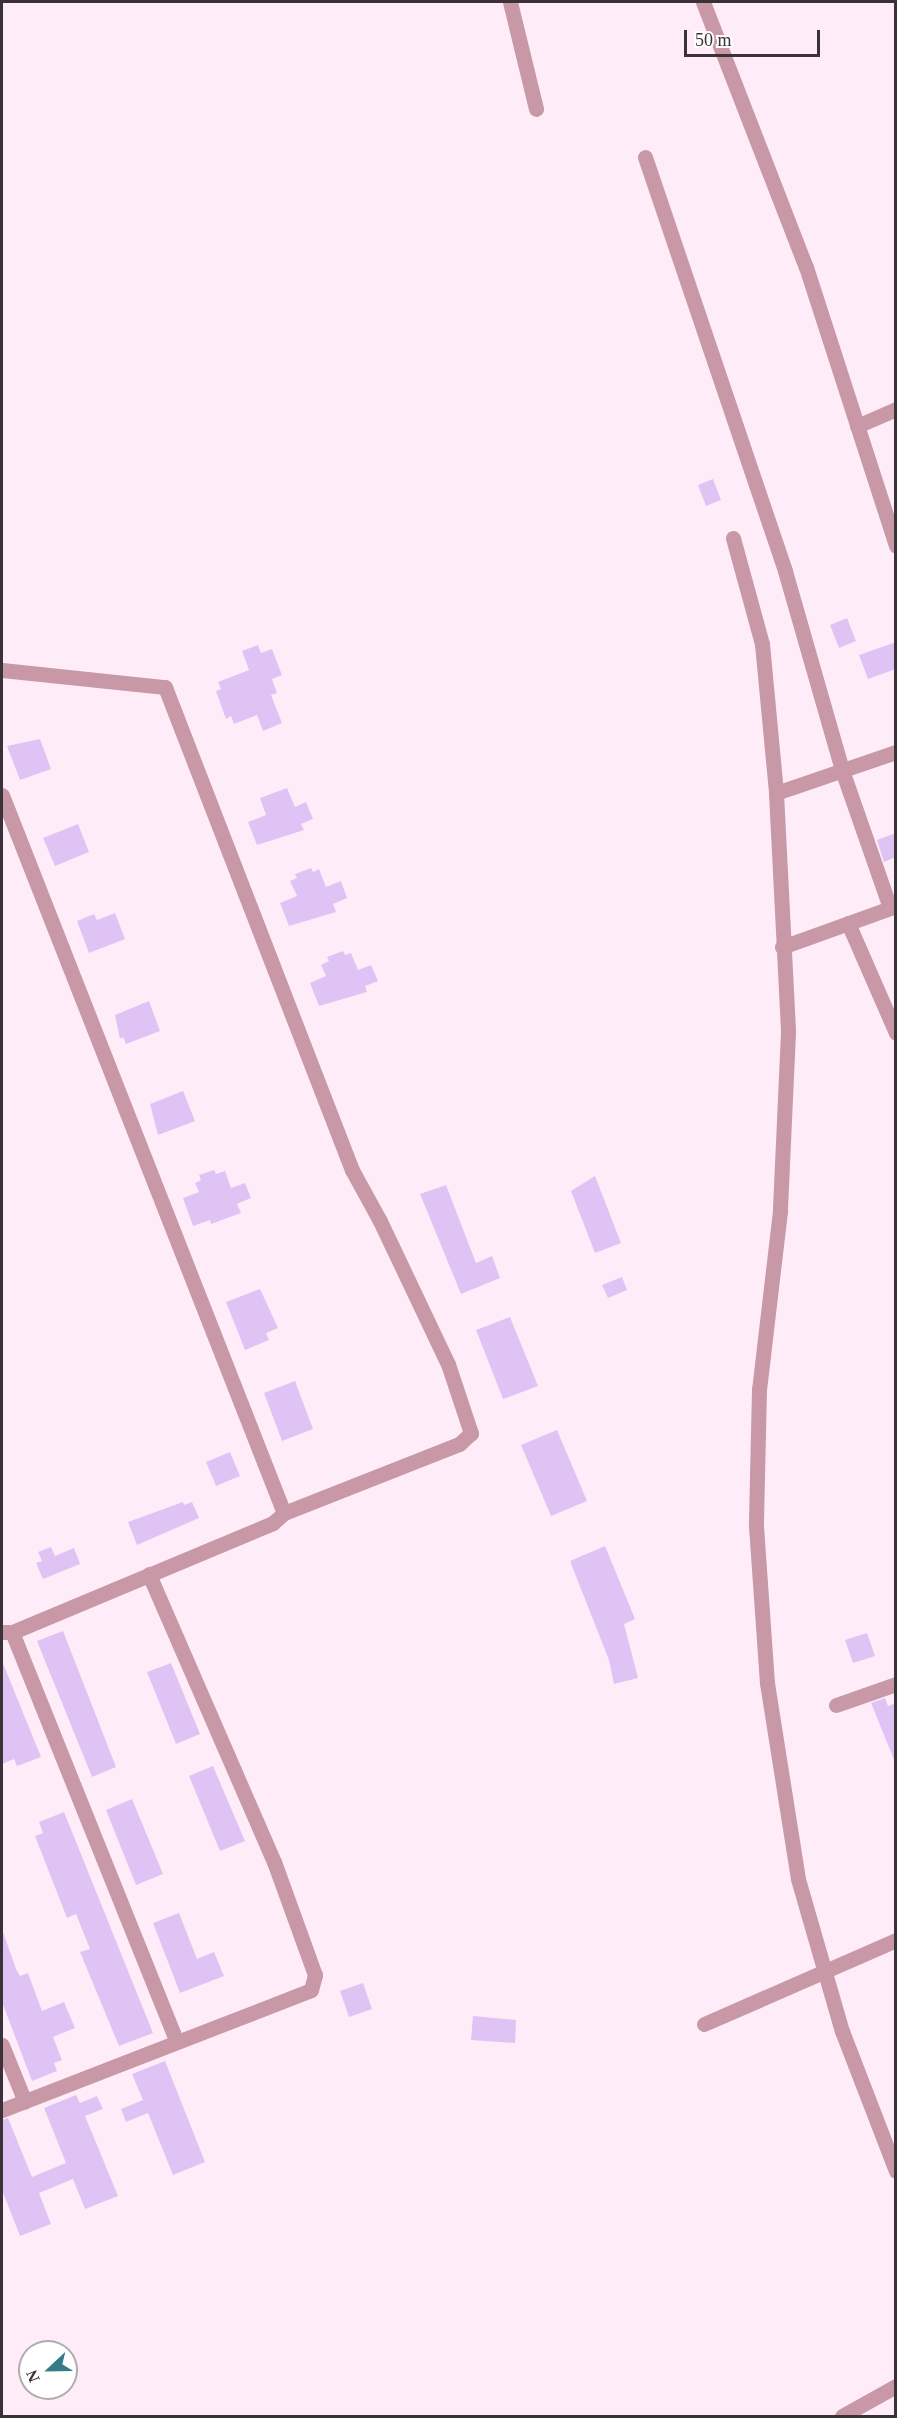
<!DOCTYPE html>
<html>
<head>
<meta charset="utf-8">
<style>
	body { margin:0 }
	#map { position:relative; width:897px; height:2418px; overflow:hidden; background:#feedf9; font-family:Georgia,serif }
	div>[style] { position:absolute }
	.building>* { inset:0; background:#e0c3f5 }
	.street>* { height:15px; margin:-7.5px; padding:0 7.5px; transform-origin:7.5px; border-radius:7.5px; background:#c998a6 }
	span { translate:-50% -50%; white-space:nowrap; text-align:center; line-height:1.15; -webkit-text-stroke:4.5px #fff; paint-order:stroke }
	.frame { position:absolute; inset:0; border:3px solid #3a3238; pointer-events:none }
	.north { position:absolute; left:18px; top:2340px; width:60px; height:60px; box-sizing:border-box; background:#fff; border:2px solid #b0adaf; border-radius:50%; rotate:248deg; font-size:16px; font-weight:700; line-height:24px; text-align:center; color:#3a3238 }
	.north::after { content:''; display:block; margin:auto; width:21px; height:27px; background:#367b88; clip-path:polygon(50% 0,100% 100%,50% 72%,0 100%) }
	.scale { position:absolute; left:684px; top:30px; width:136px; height:27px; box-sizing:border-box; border:3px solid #3a3238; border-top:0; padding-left:8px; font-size:18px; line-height:21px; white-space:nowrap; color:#3a3238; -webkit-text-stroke:4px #fff; paint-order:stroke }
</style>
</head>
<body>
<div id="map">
	<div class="building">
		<i style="clip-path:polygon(713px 479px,721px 500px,706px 506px,698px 485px)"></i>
		<i style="clip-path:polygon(847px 618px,856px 641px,839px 648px,830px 625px)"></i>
		<i style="clip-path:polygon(896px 642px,896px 669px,868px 679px,859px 655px)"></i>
		<i style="clip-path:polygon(258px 645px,261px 653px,272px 649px,282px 675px,272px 679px,277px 693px,271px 695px,282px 723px,263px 731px,257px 715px,234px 724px,231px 716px,226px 719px,216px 691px,221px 689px,218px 682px,249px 670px,242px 651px)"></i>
		<i style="clip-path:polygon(40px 739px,51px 769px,20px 780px,7px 746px)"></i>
		<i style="clip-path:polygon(287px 788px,295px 807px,306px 802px,313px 819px,301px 824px,304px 830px,257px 845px,248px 822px,266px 815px,260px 798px)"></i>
		<i style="clip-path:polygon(78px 824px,89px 852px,55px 866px,43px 838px)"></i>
		<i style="clip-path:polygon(896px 833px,896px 857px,884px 862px,877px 840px)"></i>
		<i style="clip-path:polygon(311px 868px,313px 872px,319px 869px,326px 887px,341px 881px,347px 898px,333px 904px,336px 912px,289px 926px,280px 903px,297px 896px,290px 881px,297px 878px,295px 874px)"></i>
		<i style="clip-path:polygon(115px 913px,125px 939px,89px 953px,77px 921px,94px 914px,97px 920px)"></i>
		<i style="clip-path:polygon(343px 951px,345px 955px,351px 953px,358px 970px,371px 965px,378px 981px,365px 986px,367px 992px,319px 1006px,310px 983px,326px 976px,321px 965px,329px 961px,327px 957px)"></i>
		<i style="clip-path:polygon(149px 1001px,160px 1031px,126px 1044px,123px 1037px,120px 1039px,115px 1015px)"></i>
		<i style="clip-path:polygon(183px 1091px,195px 1121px,158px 1135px,150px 1104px)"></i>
		<i style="clip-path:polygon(214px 1170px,216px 1174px,225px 1171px,231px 1188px,245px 1183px,251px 1198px,237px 1204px,241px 1213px,211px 1224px,210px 1220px,193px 1226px,183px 1198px,199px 1192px,195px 1183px,201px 1180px,199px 1175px)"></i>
		<i style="clip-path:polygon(595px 1176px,621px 1243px,595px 1253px,571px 1191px)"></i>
		<i style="clip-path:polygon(446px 1185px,476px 1263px,492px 1256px,500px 1278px,461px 1294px,420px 1194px)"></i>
		<i style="clip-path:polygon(622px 1277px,627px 1290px,608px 1298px,602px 1285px)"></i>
		<i style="clip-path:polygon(260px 1289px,278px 1328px,266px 1333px,269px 1340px,245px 1350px,226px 1302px)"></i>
		<i style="clip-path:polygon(510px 1317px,538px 1386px,503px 1399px,476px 1330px)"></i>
		<i style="clip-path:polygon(295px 1381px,313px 1429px,282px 1441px,264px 1393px)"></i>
		<i style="clip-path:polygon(557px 1430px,587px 1501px,551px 1516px,521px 1445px)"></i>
		<i style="clip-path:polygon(230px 1452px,240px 1476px,216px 1486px,206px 1462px)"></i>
		<i style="clip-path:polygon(183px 1502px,184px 1505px,192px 1502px,199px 1518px,137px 1545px,128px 1522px)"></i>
		<i style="clip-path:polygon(605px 1546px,635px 1619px,624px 1624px,638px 1678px,614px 1684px,609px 1660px,570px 1561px)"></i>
		<i style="clip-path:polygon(51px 1547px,55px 1556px,74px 1548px,80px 1564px,43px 1579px,36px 1563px,42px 1561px,38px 1552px)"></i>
		<i style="clip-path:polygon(63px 1631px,116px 1767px,92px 1777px,37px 1641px)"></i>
		<i style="clip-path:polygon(867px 1633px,875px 1656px,853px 1663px,845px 1640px)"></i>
		<i style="clip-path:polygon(2px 1661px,41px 1757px,17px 1766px,14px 1759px,2px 1764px)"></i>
		<i style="clip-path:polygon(171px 1663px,200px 1734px,176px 1744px,147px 1672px)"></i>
		<i style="clip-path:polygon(885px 1698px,888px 1706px,896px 1703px,895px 1762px,871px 1703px)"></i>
		<i style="clip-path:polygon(213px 1766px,245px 1841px,220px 1851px,189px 1776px)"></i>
		<i style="clip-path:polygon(132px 1799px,163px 1874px,136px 1885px,106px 1810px)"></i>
		<i style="clip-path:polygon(64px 1812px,153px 2033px,119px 2046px,80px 1952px,90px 1949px,76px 1914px,67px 1918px,35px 1836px,43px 1833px,39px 1822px)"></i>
		<i style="clip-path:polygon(179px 1913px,197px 1959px,214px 1952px,224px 1976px,180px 1993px,153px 1923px)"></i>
		<i style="clip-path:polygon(3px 1932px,16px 1969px,20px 1976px,28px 1973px,42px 2011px,64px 2002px,75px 2028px,53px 2037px,62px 2060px,54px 2063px,57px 2071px,32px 2081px,2px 2002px)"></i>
		<i style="clip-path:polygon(363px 1983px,372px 2009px,349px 2017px,340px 1991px)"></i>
		<i style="clip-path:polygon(473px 2016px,516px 2020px,515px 2043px,471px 2040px)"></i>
		<i style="clip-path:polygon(165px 2061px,205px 2162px,173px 2175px,148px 2113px,126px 2122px,121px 2109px,143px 2100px,132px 2074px)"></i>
		<i style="clip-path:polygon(76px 2095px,80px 2103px,97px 2096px,103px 2109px,85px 2116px,118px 2196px,85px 2209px,73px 2179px,39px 2193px,51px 2224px,20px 2236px,2px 2190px,2px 2120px,8px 2118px,32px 2177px,66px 2163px,44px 2108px)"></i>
	</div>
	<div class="street">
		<i style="left:510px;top:2px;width:110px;rotate:76.3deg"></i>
		<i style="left:703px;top:2px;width:284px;rotate:68.8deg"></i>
		<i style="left:806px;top:267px;width:293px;rotate:72.1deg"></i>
		<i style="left:645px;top:157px;width:437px;rotate:71.3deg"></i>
		<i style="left:785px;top:571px;width:207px;rotate:74deg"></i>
		<i style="left:842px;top:770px;width:146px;rotate:70.8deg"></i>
		<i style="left:857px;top:426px;width:43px;rotate:-23.6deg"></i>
		<i style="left:733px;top:538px;width:110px;rotate:74.7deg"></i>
		<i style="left:762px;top:644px;width:150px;rotate:84.6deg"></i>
		<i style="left:776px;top:793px;width:239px;rotate:87.1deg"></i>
		<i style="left:788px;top:1032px;width:179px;rotate:92.6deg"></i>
		<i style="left:780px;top:1211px;width:179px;rotate:96.7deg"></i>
		<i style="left:759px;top:1389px;width:137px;rotate:91.3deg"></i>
		<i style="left:756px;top:1526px;width:157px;rotate:86deg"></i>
		<i style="left:767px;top:1683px;width:198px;rotate:81deg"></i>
		<i style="left:798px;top:1879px;width:158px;rotate:73.9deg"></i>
		<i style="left:842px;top:2031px;width:150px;rotate:68.9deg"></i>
		<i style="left:2px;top:670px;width:164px;rotate:6deg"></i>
		<i style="left:165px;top:687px;width:518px;rotate:68.84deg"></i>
		<i style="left:352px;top:1170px;width:58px;rotate:61.2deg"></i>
		<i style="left:380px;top:1221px;width:158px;rotate:64.6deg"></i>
		<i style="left:448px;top:1364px;width:73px;rotate:71.6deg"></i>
		<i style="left:471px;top:1433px;width:16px;rotate:137deg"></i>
		<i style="left:459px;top:1444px;width:188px;rotate:158.5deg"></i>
		<i style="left:284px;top:1513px;width:15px;rotate:138deg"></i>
		<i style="left:273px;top:1523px;width:283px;rotate:157.3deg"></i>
		<i style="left:12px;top:1632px;width:10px;rotate:180deg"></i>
		<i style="left:776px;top:793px;width:127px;rotate:-18.9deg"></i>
		<i style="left:2px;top:795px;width:771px;rotate:68.56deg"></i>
		<i style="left:848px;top:923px;width:120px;rotate:66.4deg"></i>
		<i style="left:782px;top:947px;width:121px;rotate:-19.8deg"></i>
		<i style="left:12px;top:1632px;width:439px;rotate:68.1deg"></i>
		<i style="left:836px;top:1705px;width:64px;rotate:-19.3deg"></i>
		<i style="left:704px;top:2024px;width:210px;rotate:-23.6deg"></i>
		<i style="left:2px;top:2045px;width:61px;rotate:68deg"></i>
		<i style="left:2px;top:2110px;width:331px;rotate:-21.2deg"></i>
		<i style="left:311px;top:1990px;width:16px;rotate:-75deg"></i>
		<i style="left:315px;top:1975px;width:120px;rotate:-109.9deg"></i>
		<i style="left:274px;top:1862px;width:314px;rotate:-113.5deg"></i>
		<i style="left:842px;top:2416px;width:62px;rotate:-29.1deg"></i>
	</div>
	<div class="frame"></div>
	<div class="north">N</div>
	<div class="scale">50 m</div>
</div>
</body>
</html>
